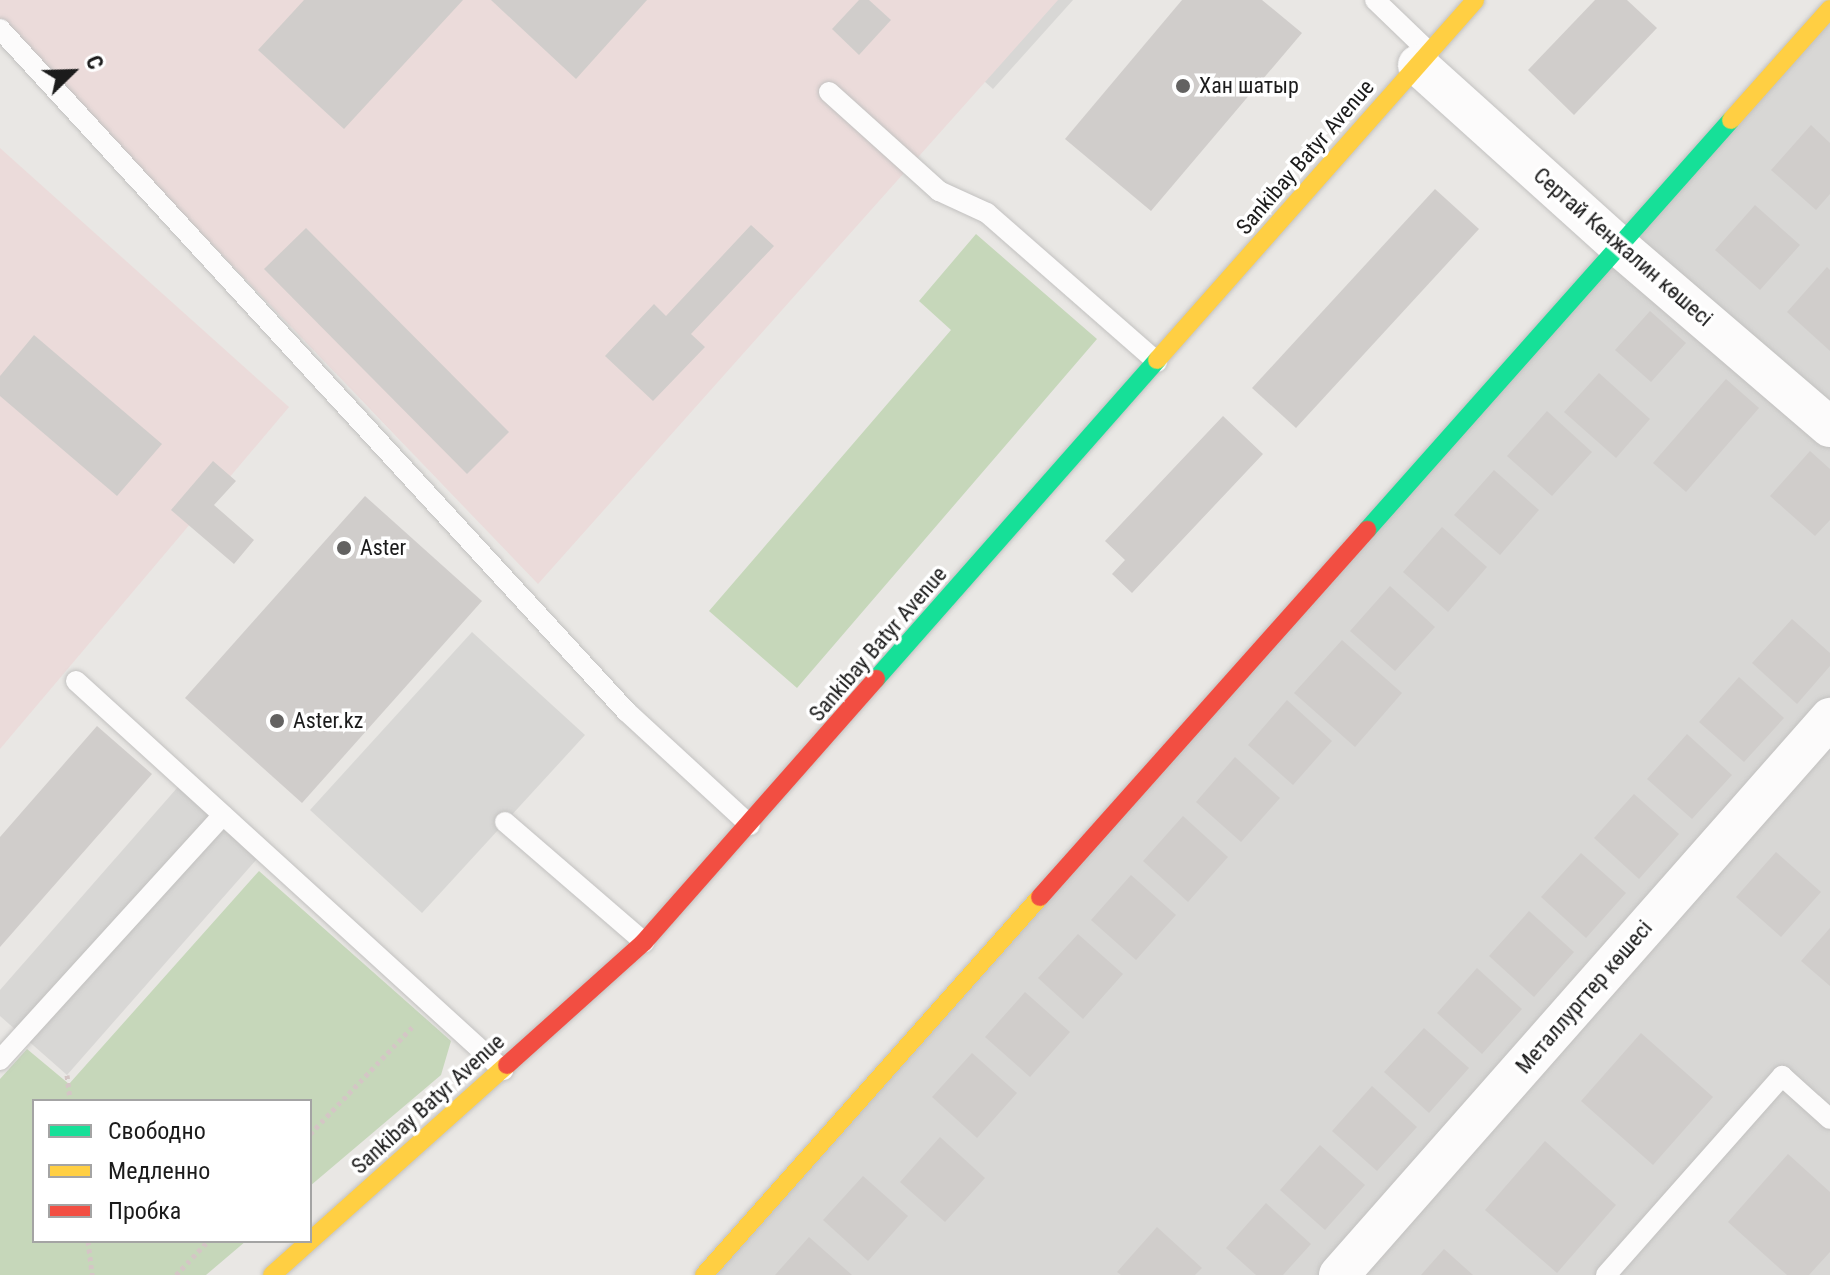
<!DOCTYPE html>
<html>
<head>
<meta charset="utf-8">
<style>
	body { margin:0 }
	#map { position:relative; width:1830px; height:1275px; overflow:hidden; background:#e9e7e4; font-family:"Roboto Condensed",sans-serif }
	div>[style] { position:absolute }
	.residential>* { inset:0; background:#d8d7d5 }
	.commercial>* { inset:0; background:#ebdbda }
	.forest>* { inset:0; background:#c6d7ba }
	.building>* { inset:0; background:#d0cdcb }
	.path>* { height:5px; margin-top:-2.5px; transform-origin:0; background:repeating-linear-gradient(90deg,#d4c6c5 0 4px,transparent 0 8px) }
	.roads { filter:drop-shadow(0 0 2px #c2c1c0) drop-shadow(0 0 2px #c2c1c0) }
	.lane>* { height:20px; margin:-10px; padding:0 10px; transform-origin:10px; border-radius:10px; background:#fcfbfb }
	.street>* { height:40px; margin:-20px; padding:0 20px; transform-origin:20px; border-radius:20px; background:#fcfbfb }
	.fast>* { height:18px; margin:-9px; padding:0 9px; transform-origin:9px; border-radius:9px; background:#16e098 }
	.slow>* { height:18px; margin:-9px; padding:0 9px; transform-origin:9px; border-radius:9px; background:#ffcf43 }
	.jam>* { height:18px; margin:-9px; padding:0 9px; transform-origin:9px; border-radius:9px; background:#f24e42 }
	.dots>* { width:22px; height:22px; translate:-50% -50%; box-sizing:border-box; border:4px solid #fff; border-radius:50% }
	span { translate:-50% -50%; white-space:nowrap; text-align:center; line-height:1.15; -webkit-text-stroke:7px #fff; paint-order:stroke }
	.poi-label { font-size:22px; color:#1b1b1b }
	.left { translate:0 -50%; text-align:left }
	.street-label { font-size:22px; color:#1b1b1b }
	.legend { position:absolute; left:32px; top:1099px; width:280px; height:144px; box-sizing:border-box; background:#fff; border:2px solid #a4a4a4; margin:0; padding:10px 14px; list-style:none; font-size:24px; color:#1b1b1b }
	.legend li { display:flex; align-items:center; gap:16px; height:40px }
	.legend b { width:40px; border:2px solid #a4a4a4 }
	.north { position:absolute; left:32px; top:32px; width:80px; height:80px; -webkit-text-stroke:6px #fff; paint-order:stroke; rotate:67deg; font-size:22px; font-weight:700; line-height:32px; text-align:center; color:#1b1b1b }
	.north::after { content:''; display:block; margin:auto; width:28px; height:36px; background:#1b1b1b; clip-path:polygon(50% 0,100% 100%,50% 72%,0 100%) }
</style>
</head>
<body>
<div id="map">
	<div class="residential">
		<i style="clip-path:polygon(927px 0,1073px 0,993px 89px,912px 17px)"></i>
		<i style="clip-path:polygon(1830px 9px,1830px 1275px,704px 1275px)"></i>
		<i style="clip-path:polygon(472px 632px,585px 735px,422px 913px,310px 810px)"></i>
		<i style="clip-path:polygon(184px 780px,263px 852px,67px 1075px,0 1016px,0 990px)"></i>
	</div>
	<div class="commercial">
		<i style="clip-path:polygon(0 0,1058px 0,538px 584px,107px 135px,0 39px)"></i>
		<i style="clip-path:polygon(0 148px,289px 407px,0 749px)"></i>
	</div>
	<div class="forest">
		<i style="clip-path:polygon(976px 234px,1097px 339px,797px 688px,709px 611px,951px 330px,919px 301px)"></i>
		<i style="clip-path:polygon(259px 871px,451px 1041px,441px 1075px,310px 1186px,310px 1101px,34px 1101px,34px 1241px,246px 1241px,206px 1275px,0 1275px,0 1079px,27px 1049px,69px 1084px)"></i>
	</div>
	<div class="building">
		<i style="clip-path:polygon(304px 0,463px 0,344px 129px,258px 50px)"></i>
		<i style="clip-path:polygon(491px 0,647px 0,576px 79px)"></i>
		<i style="clip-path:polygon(859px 0,869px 0,891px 20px,859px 55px,832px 29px)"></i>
		<i style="clip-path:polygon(1182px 0,1262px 0,1302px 33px,1151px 211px,1065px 139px)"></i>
		<i style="clip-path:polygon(1595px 0,1627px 0,1657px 28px,1574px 115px,1528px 70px)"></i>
		<i style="clip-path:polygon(1811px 125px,1830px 143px,1830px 194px,1816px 210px,1771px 170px)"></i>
		<i style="clip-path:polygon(1435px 189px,1479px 229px,1296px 428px,1252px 388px)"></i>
		<i style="clip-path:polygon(1755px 205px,1800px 245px,1760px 290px,1715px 250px)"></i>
		<i style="clip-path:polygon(751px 225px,774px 246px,691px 334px,705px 347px,653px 401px,605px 356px,654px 304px,666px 316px)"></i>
		<i style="clip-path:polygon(306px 228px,509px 432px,467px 474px,264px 269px)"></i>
		<i style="clip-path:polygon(1827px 267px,1830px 270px,1830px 351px,1787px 312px)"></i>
		<i style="clip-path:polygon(1650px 311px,1686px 343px,1651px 382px,1615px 350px)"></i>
		<i style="clip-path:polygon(34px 335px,162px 444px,117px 496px,0 396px,0 376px)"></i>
		<i style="clip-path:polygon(1599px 373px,1650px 419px,1616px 458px,1564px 412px)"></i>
		<i style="clip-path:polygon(1726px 379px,1759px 408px,1686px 492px,1653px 463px)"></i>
		<i style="clip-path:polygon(1547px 411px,1592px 452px,1552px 496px,1507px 456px)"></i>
		<i style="clip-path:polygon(1223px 416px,1263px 454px,1132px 593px,1112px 574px,1125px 560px,1105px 541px)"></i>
		<i style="clip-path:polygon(1810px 451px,1830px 469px,1830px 520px,1815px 536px,1770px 496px)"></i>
		<i style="clip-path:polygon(213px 461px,236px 481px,214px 505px,254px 540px,234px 564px,171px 510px)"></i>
		<i style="clip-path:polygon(1494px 470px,1539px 510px,1500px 555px,1454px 515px)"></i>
		<i style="clip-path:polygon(365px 496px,482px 601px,302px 803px,185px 698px)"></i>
		<i style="clip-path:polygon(1442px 527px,1487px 567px,1448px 612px,1403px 572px)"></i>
		<i style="clip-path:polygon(1390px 586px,1435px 627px,1395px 671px,1350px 631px)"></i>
		<i style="clip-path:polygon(1792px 619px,1830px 653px,1830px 666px,1797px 704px,1752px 663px)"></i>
		<i style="clip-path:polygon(1342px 640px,1402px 693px,1355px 747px,1294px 693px)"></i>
		<i style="clip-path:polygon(1739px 677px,1784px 718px,1744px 762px,1699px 722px)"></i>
		<i style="clip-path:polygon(1287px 700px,1332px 741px,1293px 785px,1248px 745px)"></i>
		<i style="clip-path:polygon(97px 726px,152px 774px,0 947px,0 837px)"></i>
		<i style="clip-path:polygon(1687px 734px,1732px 775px,1692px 819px,1647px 779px)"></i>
		<i style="clip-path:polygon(1235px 757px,1280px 798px,1241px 842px,1196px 802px)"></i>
		<i style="clip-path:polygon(1634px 794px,1679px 834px,1639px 879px,1594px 838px)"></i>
		<i style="clip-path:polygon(1183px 816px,1228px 857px,1188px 902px,1143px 861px)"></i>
		<i style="clip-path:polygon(1776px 852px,1821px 892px,1781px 937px,1736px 897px)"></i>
		<i style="clip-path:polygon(1581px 853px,1626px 893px,1586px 938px,1541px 897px)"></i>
		<i style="clip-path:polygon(1131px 875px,1176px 915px,1136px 960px,1091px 920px)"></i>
		<i style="clip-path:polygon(1529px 911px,1574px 952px,1534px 997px,1489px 956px)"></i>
		<i style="clip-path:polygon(1830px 928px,1830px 986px,1801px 961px)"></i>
		<i style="clip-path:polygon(1078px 934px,1123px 974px,1083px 1019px,1038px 978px)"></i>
		<i style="clip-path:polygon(1477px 968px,1522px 1009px,1482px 1054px,1437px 1013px)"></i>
		<i style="clip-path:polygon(1025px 992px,1070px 1032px,1030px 1077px,985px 1037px)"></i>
		<i style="clip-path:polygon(1424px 1028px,1469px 1068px,1429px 1113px,1384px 1072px)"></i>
		<i style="clip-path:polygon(1641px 1033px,1713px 1097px,1653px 1165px,1581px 1101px)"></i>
		<i style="clip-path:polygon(972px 1053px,1017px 1093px,977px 1138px,932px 1097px)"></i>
		<i style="clip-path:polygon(1372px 1086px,1417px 1127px,1377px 1171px,1332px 1131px)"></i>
		<i style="clip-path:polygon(940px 1137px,985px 1178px,945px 1222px,900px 1182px)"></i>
		<i style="clip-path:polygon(1545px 1141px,1616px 1205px,1557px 1273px,1485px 1210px)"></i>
		<i style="clip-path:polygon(1320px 1145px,1365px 1185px,1325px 1230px,1280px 1190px)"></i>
		<i style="clip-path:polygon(1788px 1154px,1830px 1192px,1830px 1252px,1809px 1275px,1787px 1275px,1728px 1222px)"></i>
		<i style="clip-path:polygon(863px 1176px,908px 1216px,868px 1261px,823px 1220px)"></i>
		<i style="clip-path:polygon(1266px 1203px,1311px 1244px,1283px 1275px,1256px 1275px,1226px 1248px)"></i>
		<i style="clip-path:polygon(1157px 1227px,1202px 1268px,1195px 1275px,1121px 1275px,1117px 1272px)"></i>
		<i style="clip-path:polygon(809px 1237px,852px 1275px,775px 1275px)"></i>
		<i style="clip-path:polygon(1444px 1249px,1473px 1275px,1421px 1275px)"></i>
	</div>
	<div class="path">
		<i style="left:67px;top:1075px;width:26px;rotate:83deg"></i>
		<i style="left:310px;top:1134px;width:152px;rotate:-46.3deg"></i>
		<i style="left:88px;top:1241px;width:34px;rotate:83deg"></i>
		<i style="left:176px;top:1275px;width:47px;rotate:-46.7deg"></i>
	</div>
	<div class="roads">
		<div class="lane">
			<i style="left:1375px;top:0;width:75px;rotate:43.9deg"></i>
			<i style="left:0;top:29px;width:927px;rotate:47.45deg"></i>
			<i style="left:627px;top:712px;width:167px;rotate:42.6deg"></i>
			<i style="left:829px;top:92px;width:148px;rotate:42deg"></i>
			<i style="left:939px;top:191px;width:53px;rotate:24.6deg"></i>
			<i style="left:987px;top:213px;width:226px;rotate:41.2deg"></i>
			<i style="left:76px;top:681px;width:578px;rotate:42.33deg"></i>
			<i style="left:505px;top:822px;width:184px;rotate:40.8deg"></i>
			<i style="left:0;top:1060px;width:331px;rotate:-47.7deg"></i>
			<i style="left:1606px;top:1275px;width:266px;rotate:-48.5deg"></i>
			<i style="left:1782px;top:1076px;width:64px;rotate:41.9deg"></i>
		</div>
		<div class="street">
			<i style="left:1418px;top:65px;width:273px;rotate:42deg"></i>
			<i style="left:1621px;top:248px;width:275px;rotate:40.6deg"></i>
			<i style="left:1339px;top:1275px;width:743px;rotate:-48.6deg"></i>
		</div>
		<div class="fast">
			<i style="left:1367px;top:530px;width:548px;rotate:-48.4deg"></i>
			<i style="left:876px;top:679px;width:425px;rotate:-48.6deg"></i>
		</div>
		<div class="slow">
			<i style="left:1731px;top:120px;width:149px;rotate:-48.3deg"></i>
			<i style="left:1157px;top:360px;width:480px;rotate:-48.5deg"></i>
			<i style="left:272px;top:1275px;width:315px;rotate:-41.8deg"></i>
			<i style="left:704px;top:1275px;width:506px;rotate:-48.37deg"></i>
		</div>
		<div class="jam">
			<i style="left:1040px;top:897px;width:492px;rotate:-48.3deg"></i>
			<i style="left:507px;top:1065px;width:184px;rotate:-41.9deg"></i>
			<i style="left:644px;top:942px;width:351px;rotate:-48.6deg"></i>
		</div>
	</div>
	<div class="dots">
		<i style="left:1183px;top:86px;background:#636261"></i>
		<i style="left:344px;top:548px;background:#636261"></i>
		<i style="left:277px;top:721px;background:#636261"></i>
	</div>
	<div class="poi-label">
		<span class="left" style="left:1199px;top:86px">Хан шатыр</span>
		<span class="left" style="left:360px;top:548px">Aster</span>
		<span class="left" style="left:293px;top:721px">Aster.kz</span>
	</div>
	<div class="street-label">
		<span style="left:1305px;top:157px;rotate:-49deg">Sankibay Batyr Avenue</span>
		<span style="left:1623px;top:247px;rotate:41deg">Сертай Кенжалин көшесі</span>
		<span style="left:878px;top:644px;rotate:-49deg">Sankibay Batyr Avenue</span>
		<span style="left:1584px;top:997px;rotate:-49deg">Металлургтер көшесі</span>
		<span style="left:428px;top:1104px;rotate:-42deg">Sankibay Batyr Avenue</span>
	</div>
	<ul class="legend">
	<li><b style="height:10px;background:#16e098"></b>Свободно</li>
	<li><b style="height:10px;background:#ffcf43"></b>Медленно</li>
	<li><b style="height:10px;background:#f24e42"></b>Пробка</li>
	</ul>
	<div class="north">С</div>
</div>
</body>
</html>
